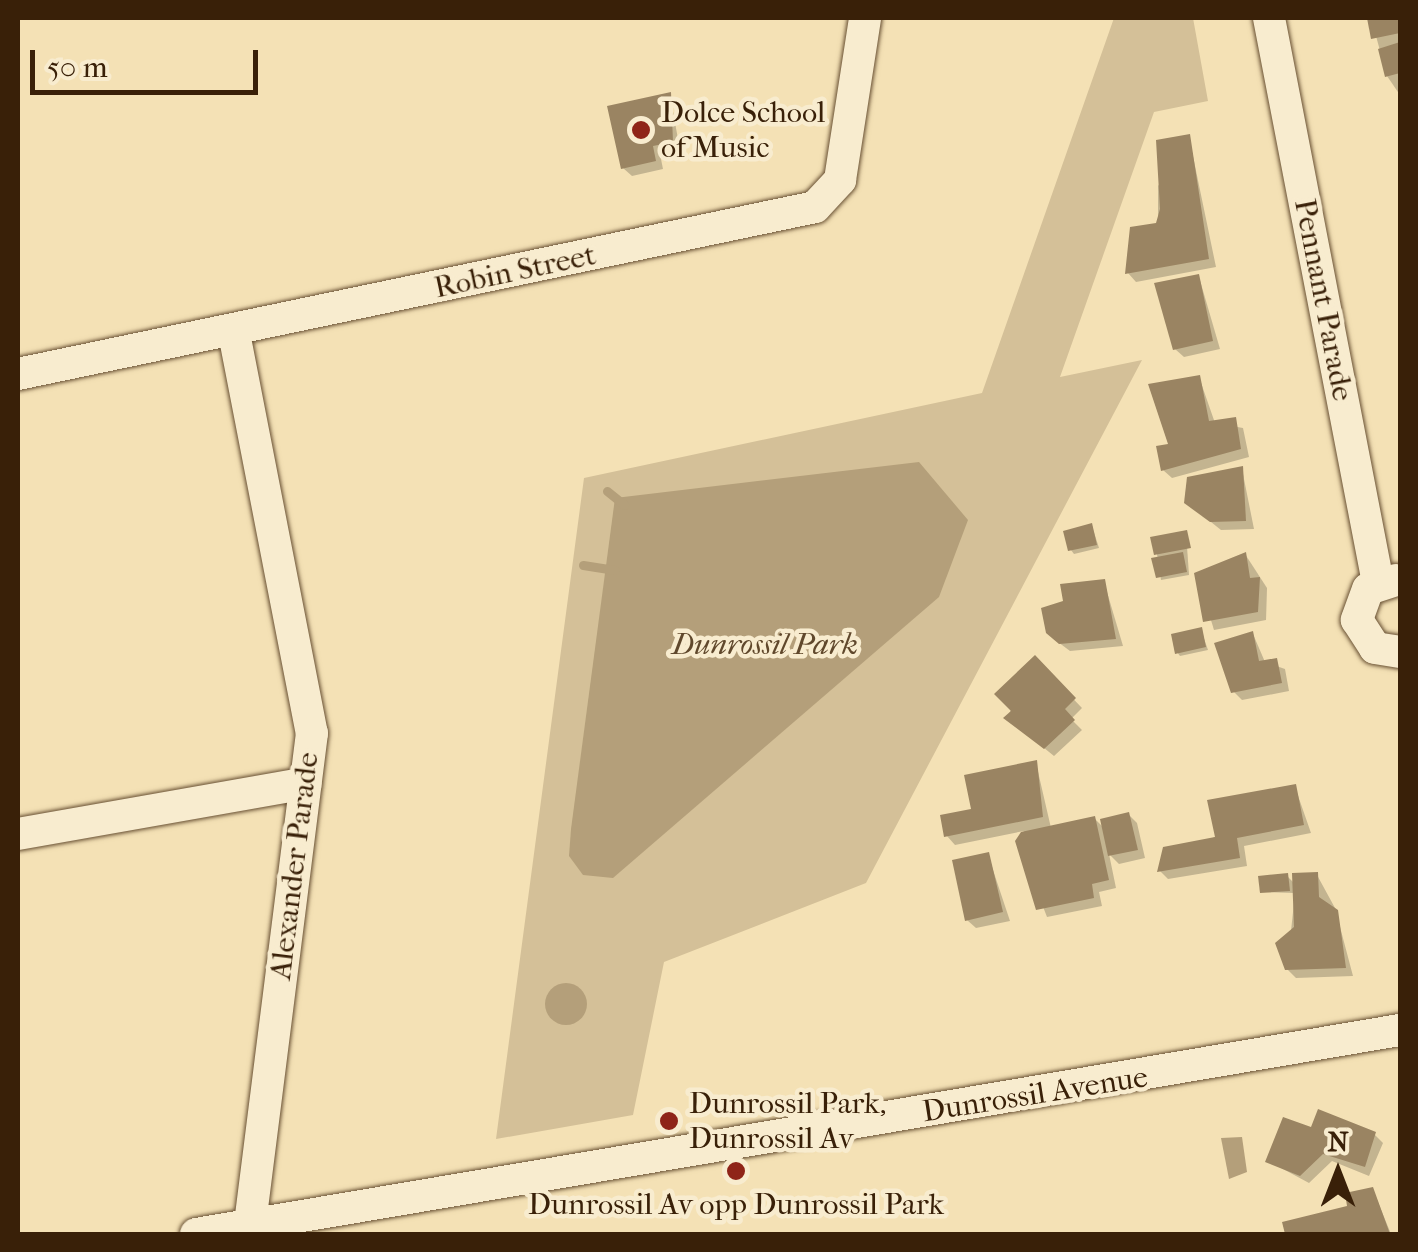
<!DOCTYPE html>
<html>
<head>
<meta charset="utf-8">
<style>
	body { margin:0 }
	#map { position:relative; width:1418px; height:1252px; overflow:hidden; background:#f4e1b5; font-family:"IM FELL French Canon",serif }
	div>[style] { position:absolute }
	.green>* { inset:0; background:#d4c098 }
	.water>* { inset:0; background:#b49f7a }
	.round { border-radius:50% }
	.shadow>* { inset:0; background:#0003 }
	.stream>* { height:9px; margin:-4.5px; padding:0 4.5px; transform-origin:4.5px; border-radius:4.5px; background:#b49f7a }
	.building>* { inset:0; background:#9a8462 }
	.roads { filter:drop-shadow(0 0 2px #685033) drop-shadow(0 0 2px #685033) }
	.minor>* { height:32px; margin:-16px; padding:0 16px; transform-origin:16px; border-radius:16px; background:#f8eccf }
	.dots>* { width:28px; height:28px; translate:-50% -50%; box-sizing:border-box; border:5px solid #f8eccf; border-radius:50% }
	span { translate:-50% -50%; white-space:nowrap; text-align:center; line-height:1.15; -webkit-text-stroke:9px #f8eccf; paint-order:stroke }
	.poi-label { font-size:30px; color:#392008 }
	.left { translate:0 -50%; text-align:left }
	.street-label { font-size:30px; color:#392008 }
	.park-label { font-size:30px; color:#60482c; font-style:italic }
	.frame { position:absolute; inset:0; border:20px solid #392008; pointer-events:none }
	.north { position:absolute; left:1288px; top:1122px; width:100px; height:100px; -webkit-text-stroke:8px #f8eccf; paint-order:stroke; rotate:0deg; font-size:28px; font-weight:700; line-height:40px; text-align:center; color:#392008 }
	.north::after { content:''; display:block; margin:auto; width:35px; height:45px; background:#392008; clip-path:polygon(50% 0,100% 100%,50% 72%,0 100%) }
	.scale { position:absolute; left:30px; top:50px; width:228px; height:45px; box-sizing:border-box; border:5px solid #392008; border-top:0; padding-left:12px; font-size:30px; line-height:35px; white-space:nowrap; color:#392008; -webkit-text-stroke:8px #f8eccf; paint-order:stroke }
</style>
</head>
<body>
<div id="map">
	<div class="green">
		<i style="clip-path:polygon(1114px 18px,1193px 18px,1208px 101px,1154px 112px,1060px 377px,1142px 360px,866px 883px,664px 962px,633px 1115px,496px 1139px,584px 478px,982px 393px)"></i>
	</div>
	<div class="water">
		<i style="clip-path:polygon(919px 462px,968px 520px,939px 597px,613px 878px,583px 875px,569px 856px,571px 829px,615px 498px)"></i>
		<i class="round" style="left:545px;top:983px;width:42px;height:42px"></i>
		<i style="clip-path:polygon(1242px 1137px,1247px 1172px,1229px 1179px,1221px 1138px)"></i>
	</div>
	<div class="shadow">
		<i style="clip-path:polygon(1371px 18px,1400px 18px,1400px 95px,1387px 76px)"></i>
		<i style="clip-path:polygon(670px 95px,680px 150px,660px 154px,663px 169px,632px 176px,623px 168px)"></i>
		<i style="clip-path:polygon(1189px 137px,1216px 267px,1136px 282px,1128px 273px,1158px 225px,1158px 186px)"></i>
		<i style="clip-path:polygon(1199px 277px,1220px 349px,1184px 357px,1175px 349px)"></i>
		<i style="clip-path:polygon(1199px 377px,1215px 423px,1243px 428px,1249px 457px,1172px 478px,1163px 470px)"></i>
		<i style="clip-path:polygon(1242px 469px,1254px 529px,1221px 530px,1186px 502px)"></i>
		<i style="clip-path:polygon(1092px 526px,1099px 548px,1074px 554px,1071px 550px)"></i>
		<i style="clip-path:polygon(1186px 532px,1189px 575px,1161px 580px,1157px 554px)"></i>
		<i style="clip-path:polygon(1245px 554px,1267px 588px,1266px 620px,1214px 630px,1197px 574px)"></i>
		<i style="clip-path:polygon(1104px 582px,1123px 646px,1070px 651px,1058px 642px,1066px 603px)"></i>
		<i style="clip-path:polygon(1201px 630px,1208px 650px,1180px 656px,1177px 652px)"></i>
		<i style="clip-path:polygon(1253px 634px,1265px 662px,1285px 669px,1289px 691px,1242px 700px,1234px 692px)"></i>
		<i style="clip-path:polygon(1035px 659px,1082px 708px,1071px 719px,1082px 730px,1054px 756px,1007px 718px)"></i>
		<i style="clip-path:polygon(1036px 763px,1051px 828px,1094px 818px,1104px 828px,1129px 815px,1137px 823px,1145px 858px,1119px 864px,1109px 854px,1116px 888px,1099px 892px,1102px 906px,1047px 917px,1018px 842px,1024px 831px,955px 845px,947px 836px)"></i>
		<i style="clip-path:polygon(1295px 787px,1311px 833px,1244px 846px,1247px 866px,1168px 879px,1160px 871px)"></i>
		<i style="clip-path:polygon(988px 855px,1010px 921px,976px 928px,967px 920px)"></i>
		<i style="clip-path:polygon(1317px 875px,1335px 908px,1353px 976px,1296px 978px,1287px 969px,1295px 893px,1262px 892px,1287px 876px,1295px 884px)"></i>
		<i style="clip-path:polygon(1312px 1131px,1375px 1135px,1383px 1143px,1369px 1176px,1332px 1161px,1309px 1183px,1268px 1161px)"></i>
		<i style="clip-path:polygon(1373px 1190px,1391px 1234px,1287px 1234px,1285px 1224px,1350px 1208px)"></i>
	</div>
	<div class="stream">
		<i style="left:607px;top:491px;width:22px;rotate:39deg"></i>
		<i style="left:583px;top:565px;width:32px;rotate:9deg"></i>
	</div>
	<div class="building">
		<i style="clip-path:polygon(1367px 18px,1400px 18px,1400px 33px,1371px 39px)"></i>
		<i style="clip-path:polygon(1400px 42px,1400px 73px,1385px 77px,1378px 49px)"></i>
		<i style="clip-path:polygon(671px 92px,673px 142px,653px 146px,656px 161px,621px 169px,607px 106px)"></i>
		<i style="clip-path:polygon(1190px 134px,1209px 259px,1125px 274px,1130px 227px,1156px 223px,1160px 209px,1156px 140px)"></i>
		<i style="clip-path:polygon(1199px 274px,1213px 341px,1173px 350px,1154px 283px)"></i>
		<i style="clip-path:polygon(1200px 375px,1209px 421px,1236px 417px,1241px 449px,1161px 471px,1156px 446px,1168px 444px,1148px 384px)"></i>
		<i style="clip-path:polygon(1243px 466px,1246px 521px,1210px 522px,1184px 503px,1187px 477px)"></i>
		<i style="clip-path:polygon(1092px 523px,1097px 545px,1068px 551px,1063px 531px)"></i>
		<i style="clip-path:polygon(1187px 530px,1191px 548px,1154px 555px,1150px 537px)"></i>
		<i style="clip-path:polygon(1183px 552px,1187px 572px,1156px 578px,1151px 558px)"></i>
		<i style="clip-path:polygon(1246px 552px,1250px 578px,1260px 577px,1258px 612px,1203px 622px,1194px 573px)"></i>
		<i style="clip-path:polygon(1105px 579px,1116px 639px,1059px 644px,1046px 633px,1041px 608px,1063px 601px,1060px 584px)"></i>
		<i style="clip-path:polygon(1202px 627px,1206px 647px,1175px 654px,1171px 634px)"></i>
		<i style="clip-path:polygon(1253px 631px,1259px 661px,1277px 658px,1282px 683px,1231px 693px,1214px 643px)"></i>
		<i style="clip-path:polygon(1035px 655px,1076px 698px,1065px 709px,1075px 720px,1044px 749px,1003px 718px,1011px 711px,994px 694px)"></i>
		<i style="clip-path:polygon(1037px 760px,1043px 817px,944px 837px,940px 815px,971px 809px,964px 775px)"></i>
		<i style="clip-path:polygon(1296px 784px,1304px 825px,1237px 838px,1240px 858px,1157px 872px,1163px 847px,1215px 837px,1207px 800px)"></i>
		<i style="clip-path:polygon(1129px 812px,1138px 850px,1108px 856px,1100px 819px)"></i>
		<i style="clip-path:polygon(1095px 816px,1109px 880px,1092px 884px,1094px 898px,1036px 910px,1015px 841px,1021px 832px)"></i>
		<i style="clip-path:polygon(989px 852px,1003px 912px,965px 921px,952px 860px)"></i>
		<i style="clip-path:polygon(1318px 872px,1319px 897px,1338px 910px,1346px 968px,1285px 970px,1275px 943px,1294px 927px,1292px 873px)"></i>
		<i style="clip-path:polygon(1288px 873px,1290px 891px,1260px 893px,1258px 876px)"></i>
		<i style="clip-path:polygon(1318px 1109px,1376px 1132px,1365px 1167px,1323px 1154px,1300px 1176px,1265px 1162px,1283px 1117px,1311px 1127px)"></i>
		<i style="clip-path:polygon(1373px 1187px,1390px 1234px,1285px 1234px,1282px 1222px,1347px 1206px,1345px 1193px)"></i>
	</div>
	<div class="roads">
		<div class="minor">
			<i style="left:1269px;top:18px;width:575px;rotate:79.08deg"></i>
			<i style="left:234px;top:333px;width:408px;rotate:79deg"></i>
			<i style="left:312px;top:733px;width:496px;rotate:97.2deg"></i>
			<i style="left:18px;top:374px;width:814px;rotate:-11.83deg"></i>
			<i style="left:815px;top:207px;width:37px;rotate:-47deg"></i>
			<i style="left:840px;top:180px;width:164px;rotate:-81.2deg"></i>
			<i style="left:1396px;top:580px;width:29px;rotate:162deg"></i>
			<i style="left:1368px;top:589px;width:33px;rotate:110deg"></i>
			<i style="left:1357px;top:620px;width:33px;rotate:57deg"></i>
			<i style="left:1375px;top:648px;width:25px;rotate:9deg"></i>
			<i style="left:18px;top:834px;width:292px;rotate:-10deg"></i>
			<i style="left:196px;top:1234px;width:1221px;rotate:-9.62deg"></i>
		</div>
	</div>
	<div class="dots">
		<i style="left:641px;top:130px;background:#8f2418"></i>
		<i style="left:669px;top:1121px;background:#8f2418"></i>
		<i style="left:736px;top:1171px;background:#8f2418"></i>
	</div>
	<div class="poi-label">
		<span class="left" style="left:661px;top:130px">Dolce School<br>of Music</span>
		<span class="left" style="left:689px;top:1121px">Dunrossil Park,<br>Dunrossil Av</span>
		<span style="left:736px;top:1205px">Dunrossil Av opp Dunrossil Park</span>
	</div>
	<div class="street-label">
		<span style="left:515px;top:272px;rotate:-12deg">Robin Street</span>
		<span style="left:1323px;top:300px;rotate:79deg">Pennant Parade</span>
		<span style="left:295px;top:866px;rotate:-83deg">Alexander Parade</span>
		<span style="left:1035px;top:1095px;rotate:-9deg">Dunrossil Avenue</span>
	</div>
	<div class="park-label">
		<span style="left:765px;top:645px">Dunrossil Park</span>
	</div>
	<div class="frame"></div>
	<div class="north">N</div>
	<div class="scale">50 m</div>
</div>
</body>
</html>
